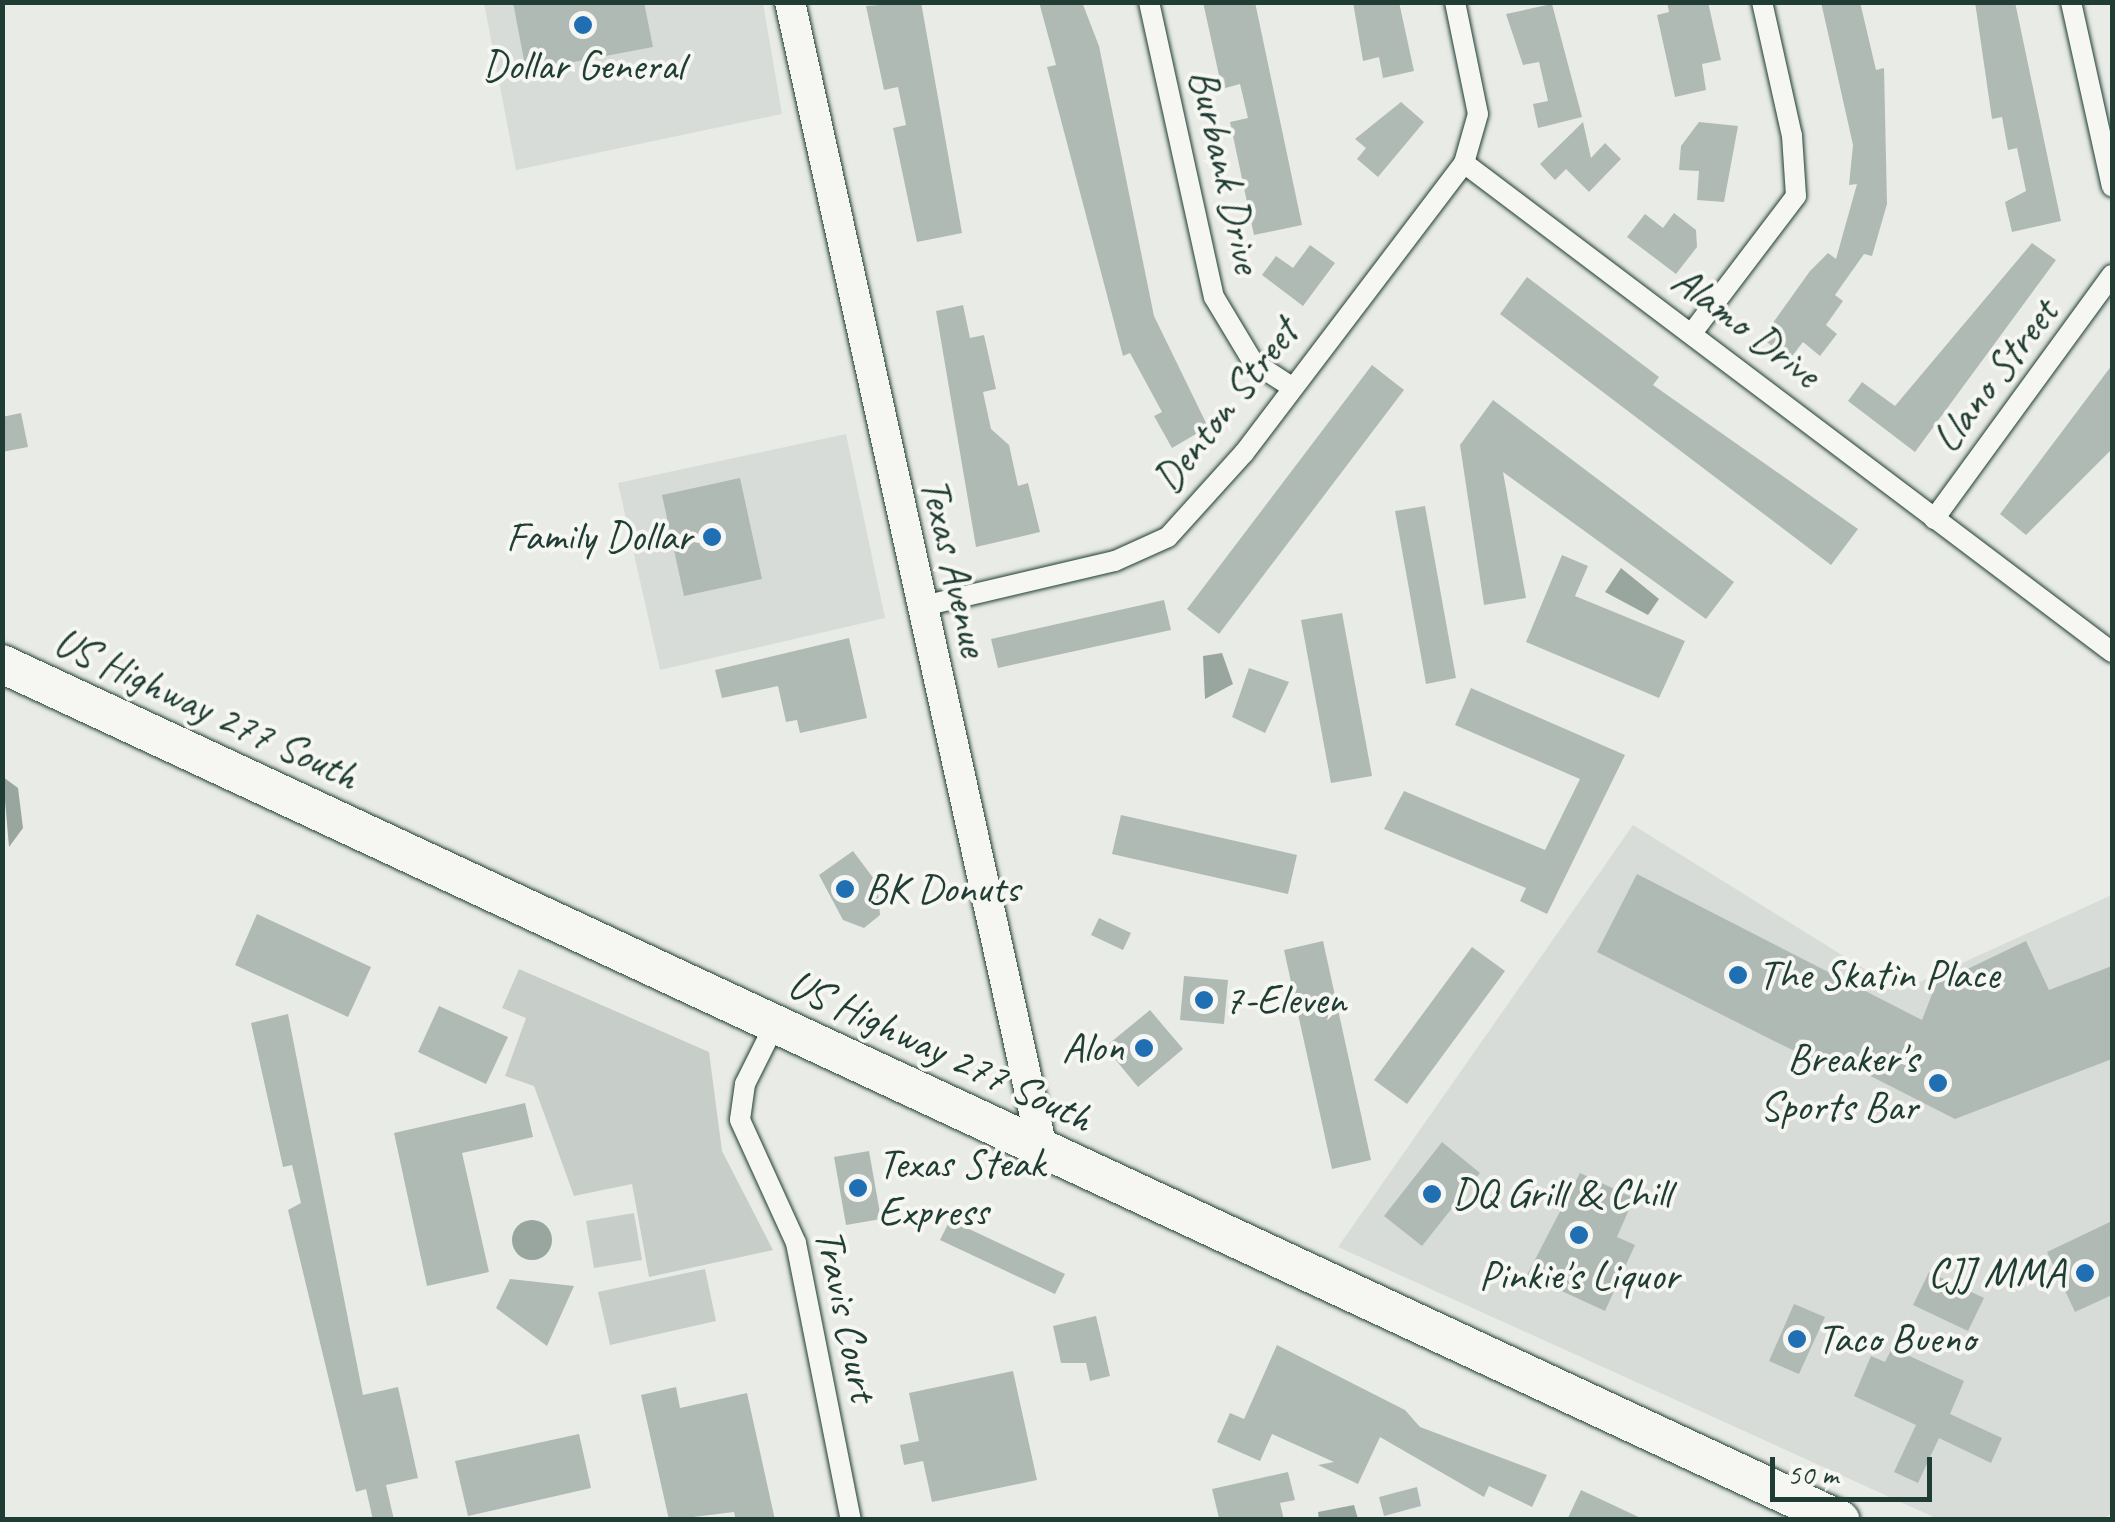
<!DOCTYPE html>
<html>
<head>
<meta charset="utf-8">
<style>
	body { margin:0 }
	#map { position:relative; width:2115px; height:1522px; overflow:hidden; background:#e9ebe7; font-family:Caveat,sans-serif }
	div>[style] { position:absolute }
	.built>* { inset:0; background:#d8dcd8 }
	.green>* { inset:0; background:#c7cec9 }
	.water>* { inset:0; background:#99a6a0 }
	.round { border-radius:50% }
	.building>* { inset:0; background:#b0bab5 }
	.roads { filter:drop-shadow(0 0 2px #1f3d34) drop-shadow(0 0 2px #1f3d34) }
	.street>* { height:20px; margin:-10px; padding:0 10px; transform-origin:10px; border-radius:10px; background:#f6f6f2 }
	.secondary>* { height:30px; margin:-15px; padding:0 15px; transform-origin:15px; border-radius:15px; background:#f6f6f2 }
	.highway>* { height:38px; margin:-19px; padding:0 19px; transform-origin:19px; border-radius:19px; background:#f6f6f2 }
	.dots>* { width:28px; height:28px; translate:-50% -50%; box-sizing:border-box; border:5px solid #f6f6f2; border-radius:50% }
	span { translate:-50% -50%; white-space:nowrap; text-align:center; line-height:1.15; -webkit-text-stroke:8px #f6f6f2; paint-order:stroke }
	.poi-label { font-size:42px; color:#1f3d34 }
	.right { translate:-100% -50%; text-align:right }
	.left { translate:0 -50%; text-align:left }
	.street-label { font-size:42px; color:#1f3d34 }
	.frame { position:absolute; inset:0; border:5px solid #1f3d34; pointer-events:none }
	.scale { position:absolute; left:1770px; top:1457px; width:162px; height:45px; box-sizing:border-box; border:5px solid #1f3d34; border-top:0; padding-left:12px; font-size:30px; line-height:35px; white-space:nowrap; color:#1f3d34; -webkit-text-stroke:8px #f6f6f2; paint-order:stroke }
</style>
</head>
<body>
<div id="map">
	<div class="built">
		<i style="clip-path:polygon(484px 3px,763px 3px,782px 114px,516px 170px)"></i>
		<i style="clip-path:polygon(846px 434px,885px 618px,660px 670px,618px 483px)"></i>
		<i style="clip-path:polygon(1633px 825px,1900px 991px,2112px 895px,2112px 1513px,2104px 1519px,1938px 1519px,1338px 1247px)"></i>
	</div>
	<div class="green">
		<i style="clip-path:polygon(519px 969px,709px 1052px,722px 1151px,773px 1250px,649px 1277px,632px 1184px,574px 1196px,534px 1086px,505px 1076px,526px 1018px,502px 1008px)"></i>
		<i style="clip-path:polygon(634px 1213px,642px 1260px,594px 1268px,586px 1221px)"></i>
		<i style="clip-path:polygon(705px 1269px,716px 1321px,610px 1345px,598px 1292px)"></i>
	</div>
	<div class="water">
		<i style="clip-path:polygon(1621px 568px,1659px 599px,1648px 615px,1605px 592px)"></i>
		<i style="clip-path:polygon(1222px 653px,1233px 684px,1205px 699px,1203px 656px)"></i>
		<i style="clip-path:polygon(3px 777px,18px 788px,23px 828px,9px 847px)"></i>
		<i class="round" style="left:512px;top:1220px;width:40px;height:40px"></i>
		<i style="clip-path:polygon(1354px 1505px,1358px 1519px,1319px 1519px,1318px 1512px)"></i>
	</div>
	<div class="building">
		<i style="clip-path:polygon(513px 2px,644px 2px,653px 47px,526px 71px)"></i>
		<i style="clip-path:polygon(921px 2px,962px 233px,917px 242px,893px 128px,906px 125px,898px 87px,884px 90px,866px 6px)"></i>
		<i style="clip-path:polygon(1039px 2px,1082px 2px,1099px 46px,1154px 316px,1208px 427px,1172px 448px,1154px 416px,1162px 412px,1130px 353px,1123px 356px,1047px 67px,1056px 65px)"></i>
		<i style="clip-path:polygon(1203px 2px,1255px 2px,1302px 225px,1254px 235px,1230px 122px,1248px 118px,1240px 84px,1222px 89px)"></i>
		<i style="clip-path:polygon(1353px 2px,1399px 2px,1414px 71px,1383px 78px,1379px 57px,1363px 61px)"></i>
		<i style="clip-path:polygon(1667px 2px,1708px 2px,1721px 60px,1702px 64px,1706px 90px,1675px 97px,1657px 15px,1669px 12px)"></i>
		<i style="clip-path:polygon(1821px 2px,1860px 2px,1876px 70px,1884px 68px,1887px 204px,1872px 256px,1864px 254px,1835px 295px,1843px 301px,1826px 325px,1837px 334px,1820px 356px,1803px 342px,1789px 360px,1762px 338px,1810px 271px,1828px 253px,1836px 259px,1857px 184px,1849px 185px,1853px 145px)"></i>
		<i style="clip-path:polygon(1975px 2px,2015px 2px,2061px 221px,2012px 232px,2005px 202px,2026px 191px,2017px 148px,2008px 150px,2002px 117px,1992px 119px)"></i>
		<i style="clip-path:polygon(1552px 4px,1582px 117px,1538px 128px,1533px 104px,1548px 101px,1539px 62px,1523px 65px,1506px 14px)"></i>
		<i style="clip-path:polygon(1401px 102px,1424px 122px,1378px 177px,1357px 159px,1366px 148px,1355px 139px)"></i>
		<i style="clip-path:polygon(1583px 122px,1591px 158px,1605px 143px,1621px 159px,1589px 192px,1566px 169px,1555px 180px,1540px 164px)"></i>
		<i style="clip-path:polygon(1699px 122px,1738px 126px,1724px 202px,1697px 200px,1699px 171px,1679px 170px,1681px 146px)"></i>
		<i style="clip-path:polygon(1674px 213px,1696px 230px,1697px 247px,1676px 274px,1627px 237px,1645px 214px,1663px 228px)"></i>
		<i style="clip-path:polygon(2032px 243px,2056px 260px,1915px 452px,1848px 401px,1862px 382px,1895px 406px)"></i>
		<i style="clip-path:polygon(1310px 245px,1335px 263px,1303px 306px,1262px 275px,1276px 256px,1293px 268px)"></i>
		<i style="clip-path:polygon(1527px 277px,1659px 377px,1653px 385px,1858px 529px,1831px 565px,1500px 314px)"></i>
		<i style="clip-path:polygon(963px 305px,970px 338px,984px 335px,996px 389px,983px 392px,991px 429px,1009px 445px,1018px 486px,1028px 483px,1040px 532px,976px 547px,936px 311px)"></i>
		<i style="clip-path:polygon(1372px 365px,1404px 390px,1219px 634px,1187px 609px)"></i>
		<i style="clip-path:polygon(2112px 365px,2112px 449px,2026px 535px,2000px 514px)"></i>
		<i style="clip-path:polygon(1493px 400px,1734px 582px,1706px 619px,1503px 472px,1526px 598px,1484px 605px,1460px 445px)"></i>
		<i style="clip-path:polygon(21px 413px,28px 447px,2px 452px,2px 417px)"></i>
		<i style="clip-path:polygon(740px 478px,762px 579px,684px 596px,662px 495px)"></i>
		<i style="clip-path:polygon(1425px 506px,1456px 678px,1426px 684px,1395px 511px)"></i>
		<i style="clip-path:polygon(1562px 555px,1588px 566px,1575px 596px,1685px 641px,1659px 698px,1526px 642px)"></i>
		<i style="clip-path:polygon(1164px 600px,1171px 630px,998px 668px,991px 639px)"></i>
		<i style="clip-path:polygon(1342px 613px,1372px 776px,1331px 783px,1301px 620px)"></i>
		<i style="clip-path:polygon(849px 638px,867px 718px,800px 733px,797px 720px,786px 722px,778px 686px,722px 698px,715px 670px)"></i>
		<i style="clip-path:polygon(1249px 668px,1289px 682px,1265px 733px,1232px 717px)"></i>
		<i style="clip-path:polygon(1471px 688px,1625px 755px,1547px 914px,1520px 901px,1526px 888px,1384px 829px,1404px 791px,1545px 850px,1580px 779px,1455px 725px)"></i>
		<i style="clip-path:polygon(1121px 815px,1297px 855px,1288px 894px,1112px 854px)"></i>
		<i style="clip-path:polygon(853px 851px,877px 883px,880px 915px,864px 928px,843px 920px,819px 875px)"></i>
		<i style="clip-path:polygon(1637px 874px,1922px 1020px,1936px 984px,2026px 941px,2049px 990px,2112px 966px,2112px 1059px,1955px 1119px,1845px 1063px,1840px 1074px,1597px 952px)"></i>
		<i style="clip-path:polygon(257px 914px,371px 967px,348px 1017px,235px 965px)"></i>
		<i style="clip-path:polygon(1099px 918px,1131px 933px,1123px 950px,1091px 935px)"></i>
		<i style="clip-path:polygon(1323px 941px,1371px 1160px,1332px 1169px,1284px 950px)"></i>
		<i style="clip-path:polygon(1472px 947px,1505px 971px,1407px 1104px,1374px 1080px)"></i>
		<i style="clip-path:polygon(1184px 976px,1228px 980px,1224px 1024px,1180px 1020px)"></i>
		<i style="clip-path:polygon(439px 1006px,508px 1037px,486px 1084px,418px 1052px)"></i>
		<i style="clip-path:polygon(1150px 1010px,1183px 1049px,1138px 1087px,1105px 1047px)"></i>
		<i style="clip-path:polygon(288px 1014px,363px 1395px,398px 1387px,418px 1478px,386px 1485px,394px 1520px,373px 1520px,366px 1489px,356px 1492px,288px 1210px,301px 1203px,292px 1165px,283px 1167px,251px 1023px)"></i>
		<i style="clip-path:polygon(525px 1103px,533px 1137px,462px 1153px,489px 1272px,427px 1286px,394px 1133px)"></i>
		<i style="clip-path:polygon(1442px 1142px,1480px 1173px,1422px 1246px,1384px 1216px)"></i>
		<i style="clip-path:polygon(869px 1151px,881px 1219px,846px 1225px,834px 1157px)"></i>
		<i style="clip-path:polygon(1580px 1173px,1634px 1198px,1617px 1237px,1635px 1245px,1605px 1311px,1527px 1275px)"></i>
		<i style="clip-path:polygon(950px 1220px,1065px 1274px,1055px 1294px,940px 1240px)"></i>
		<i style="clip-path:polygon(2112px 1221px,2112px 1295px,2075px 1312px,2047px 1252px)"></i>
		<i style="clip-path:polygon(1929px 1272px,1984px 1298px,1968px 1331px,1913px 1305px)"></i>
		<i style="clip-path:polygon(510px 1279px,574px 1286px,547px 1346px,496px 1308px)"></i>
		<i style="clip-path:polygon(1794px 1304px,1825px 1317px,1799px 1374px,1769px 1361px)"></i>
		<i style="clip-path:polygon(1096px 1316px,1110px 1376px,1090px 1381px,1086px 1363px,1061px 1363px,1053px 1326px)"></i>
		<i style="clip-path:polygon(1277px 1345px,1405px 1410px,1420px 1427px,1547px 1475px,1532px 1507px,1489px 1486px,1484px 1497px,1380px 1437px,1358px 1484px,1318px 1465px,1334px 1462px,1272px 1434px,1260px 1461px,1217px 1442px,1230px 1413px,1244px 1419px)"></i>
		<i style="clip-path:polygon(1892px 1348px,1964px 1381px,1950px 1414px,2002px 1438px,1991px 1463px,1939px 1438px,1918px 1483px,1894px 1472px,1916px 1425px,1854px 1396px,1871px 1356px,1885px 1362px)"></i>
		<i style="clip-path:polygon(1013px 1371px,1037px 1480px,932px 1502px,923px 1461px,904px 1465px,900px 1445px,919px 1441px,909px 1393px)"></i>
		<i style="clip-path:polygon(676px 1387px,680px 1408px,747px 1393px,775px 1520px,736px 1520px,734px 1512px,669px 1520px,641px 1395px)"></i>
		<i style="clip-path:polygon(579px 1434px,591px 1488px,468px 1516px,455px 1461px)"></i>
		<i style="clip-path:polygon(1288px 1472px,1295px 1500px,1280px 1503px,1284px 1520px,1219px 1518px,1212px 1489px)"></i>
		<i style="clip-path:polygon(1417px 1487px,1421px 1506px,1384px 1516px,1379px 1497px)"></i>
		<i style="clip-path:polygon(1581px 1490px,1645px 1520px,1567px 1520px)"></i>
	</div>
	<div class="roads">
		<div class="street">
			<i style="left:1149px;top:2px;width:302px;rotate:77.6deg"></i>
			<i style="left:1214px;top:297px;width:76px;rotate:59deg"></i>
			<i style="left:1253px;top:362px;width:44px;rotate:33deg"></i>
			<i style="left:1455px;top:2px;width:114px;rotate:78.4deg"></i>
			<i style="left:1478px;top:114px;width:51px;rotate:105.9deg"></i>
			<i style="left:1464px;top:163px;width:812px;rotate:37.04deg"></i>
			<i style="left:2071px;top:2px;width:189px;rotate:77.5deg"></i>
			<i style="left:1692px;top:333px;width:172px;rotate:-52.8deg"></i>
			<i style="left:1796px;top:196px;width:60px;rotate:-93.8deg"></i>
			<i style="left:1792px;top:136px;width:137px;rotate:-102.6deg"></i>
			<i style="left:1934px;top:519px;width:302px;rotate:-53.9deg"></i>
			<i style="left:919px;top:607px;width:201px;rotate:-13.2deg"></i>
			<i style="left:1115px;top:561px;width:58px;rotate:-24.4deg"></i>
			<i style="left:1168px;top:537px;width:113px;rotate:-47.9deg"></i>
			<i style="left:1244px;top:453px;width:364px;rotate:-52.8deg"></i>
			<i style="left:775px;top:1024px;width:67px;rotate:116.6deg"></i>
			<i style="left:745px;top:1084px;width:36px;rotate:98deg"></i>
			<i style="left:740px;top:1120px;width:135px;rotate:65.5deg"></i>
			<i style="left:796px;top:1243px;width:282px;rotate:78.8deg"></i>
		</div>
		<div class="secondary">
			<i style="left:790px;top:2px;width:1173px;rotate:77.6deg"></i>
		</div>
		<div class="highway">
			<i style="left:2px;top:664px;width:2028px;rotate:24.97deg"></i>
		</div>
	</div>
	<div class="dots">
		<i style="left:583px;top:25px;background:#1f6fb2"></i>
		<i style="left:712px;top:537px;background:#1f6fb2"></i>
		<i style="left:845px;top:889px;background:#1f6fb2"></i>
		<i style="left:1738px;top:975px;background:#1f6fb2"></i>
		<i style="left:1204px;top:1000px;background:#1f6fb2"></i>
		<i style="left:1144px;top:1048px;background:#1f6fb2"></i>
		<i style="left:1938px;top:1083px;background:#1f6fb2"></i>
		<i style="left:858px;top:1188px;background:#1f6fb2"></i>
		<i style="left:1432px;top:1194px;background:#1f6fb2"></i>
		<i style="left:1579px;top:1235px;background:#1f6fb2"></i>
		<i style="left:2085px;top:1273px;background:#1f6fb2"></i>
		<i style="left:1797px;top:1339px;background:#1f6fb2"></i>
	</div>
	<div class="poi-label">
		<span style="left:583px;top:66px">Dollar General</span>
		<span class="right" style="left:692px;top:537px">Family Dollar</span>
		<span class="left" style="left:865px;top:889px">BK Donuts</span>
		<span class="left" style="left:1758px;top:975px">The Skatin Place</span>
		<span class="left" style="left:1224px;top:1000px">7-Eleven</span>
		<span class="right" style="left:1124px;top:1048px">Alon</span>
		<span class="right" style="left:1918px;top:1083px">Breaker's<br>Sports Bar</span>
		<span class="left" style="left:878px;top:1188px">Texas Steak<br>Express</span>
		<span class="left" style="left:1452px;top:1194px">DQ Grill &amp; Chill</span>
		<span class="right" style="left:2065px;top:1273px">CJJ MMA</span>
		<span style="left:1579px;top:1276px">Pinkie's Liquor</span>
		<span class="left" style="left:1817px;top:1339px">Taco Bueno</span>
	</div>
	<div class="street-label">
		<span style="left:1225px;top:171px;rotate:77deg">Burbank Drive</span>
		<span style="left:1746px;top:327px;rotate:37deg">Alamo Drive</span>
		<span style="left:1995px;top:376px;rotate:-53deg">Llano Street</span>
		<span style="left:1226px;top:406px;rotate:-52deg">Denton Street</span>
		<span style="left:954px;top:567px;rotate:77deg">Texas Avenue</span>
		<span style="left:206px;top:709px;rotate:25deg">US Highway 277 South</span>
		<span style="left:940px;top:1051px;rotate:25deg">US Highway 277 South</span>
		<span style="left:846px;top:1315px;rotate:78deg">Travis Court</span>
	</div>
	<div class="frame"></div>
	<div class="scale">50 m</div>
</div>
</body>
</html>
